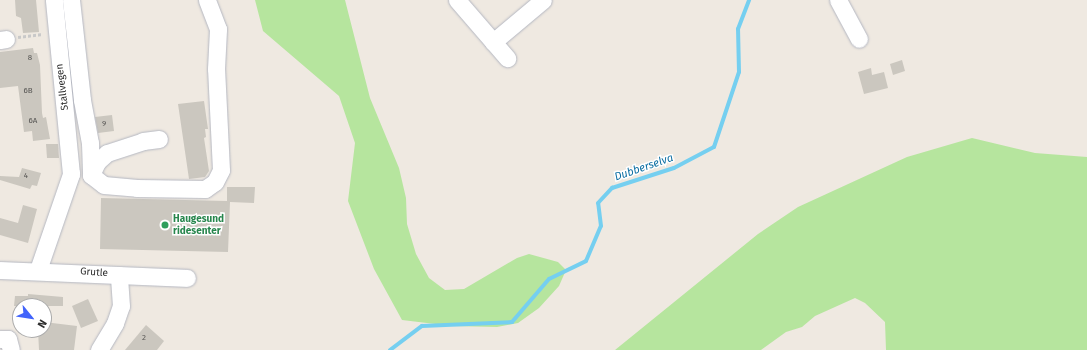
<!DOCTYPE html>
<html>
<head>
<meta charset="utf-8">
<style>
	body { margin:0 }
	#map { position:relative; width:1087px; height:350px; overflow:hidden; background:#efe9e1; font-family:"Fira Sans",sans-serif }
	div>[style] { position:absolute }
	.green>* { inset:0; background:#b6e59e }
	.stream>* { height:4px; margin:-2px; padding:0 2px; transform-origin:2px; border-radius:2px; background:#75cff0 }
	.building>* { inset:0; background:#cbc7bf }
	.path>* { height:2.5px; margin-top:-1.25px; transform-origin:0; background:repeating-linear-gradient(90deg,#c9c9c9 0 3px,transparent 0 5px) }
	.roads { filter:drop-shadow(0 0 1px #b4b7c1) drop-shadow(0 0 1px #b4b7c1) }
	.minor>* { height:17px; margin:-8.5px; padding:0 8.5px; transform-origin:8.5px; border-radius:8.5px; background:#fff }
	.dots>* { width:11px; height:11px; translate:-50% -50%; box-sizing:border-box; border:2px solid #fff; border-radius:50% }
	span { translate:-50% -50%; white-space:nowrap; text-align:center; line-height:1.15; -webkit-text-stroke:3px #fff; paint-order:stroke }
	.number-label { font-size:8px; color:#555452 }
	.number-label span { -webkit-text-stroke-width:0 }
	.street-label { font-size:10px; color:#2e2e2e }
	.leisure-label { font-size:10px; color:#27864d; font-weight:700 }
	.left { translate:0 -50%; text-align:left }
	.water-label { font-size:11px; color:#0d6fa3; font-style:italic }
	.north { position:absolute; left:12px; top:298px; width:40px; height:40px; box-sizing:border-box; background:#fff; border:1px solid #ababab; border-radius:50%; rotate:120deg; font-size:11px; font-weight:700; line-height:16px; text-align:center; color:#2e2e2e }
	.north::after { content:''; display:block; margin:auto; width:14px; height:18px; background:#4264fb; clip-path:polygon(50% 0,100% 100%,50% 72%,0 100%) }
</style>
</head>
<body>
<div id="map">
	<div class="green">
		<i style="clip-path:polygon(255px 0,345px 0,370px 98px,399px 168px,406px 198px,407px 224px,416px 254px,429px 278px,445px 290px,464px 289px,517px 258px,529px 254px,558px 262px,566px 270px,559px 286px,539px 308px,518px 323px,497px 327px,452px 326px,402px 320px,374px 269px,348px 201px,355px 143px,339px 96px,263px 31px)"></i>
		<i style="clip-path:polygon(972px 138px,1035px 153px,1087px 157px,1087px 350px,886px 350px,885px 322px,865px 303px,855px 298px,815px 316px,802px 327px,786px 332px,761px 350px,615px 350px,758px 234px,798px 207px,907px 157px)"></i>
	</div>
	<div class="stream">
		<i style="left:390px;top:350px;width:40px;rotate:-37deg"></i>
		<i style="left:422px;top:326px;width:90px;rotate:-2.5deg"></i>
		<i style="left:512px;top:322px;width:57px;rotate:-49.3deg"></i>
		<i style="left:549px;top:279px;width:41px;rotate:-25.9deg"></i>
		<i style="left:586px;top:261px;width:38px;rotate:-67deg"></i>
		<i style="left:601px;top:226px;width:23px;rotate:-97deg"></i>
		<i style="left:598px;top:203px;width:21px;rotate:-47deg"></i>
		<i style="left:612px;top:188px;width:65px;rotate:-17.9deg"></i>
		<i style="left:674px;top:168px;width:45px;rotate:-27.7deg"></i>
		<i style="left:714px;top:147px;width:79px;rotate:-71.6deg"></i>
		<i style="left:739px;top:72px;width:43px;rotate:-91.3deg"></i>
		<i style="left:738px;top:29px;width:31px;rotate:-69deg"></i>
	</div>
	<div class="building">
		<i style="clip-path:polygon(15px 0,36px 0,39px 32px,23px 33px,21px 18px,16px 16px)"></i>
		<i style="clip-path:polygon(33px 48px,34px 53px,37px 53px,40px 65px,42px 113px,43px 118px,46px 117px,50px 139px,33px 141px,32px 131px,24px 132px,18px 86px,0 88px,0 52px)"></i>
		<i style="clip-path:polygon(902px 60px,905px 71px,893px 75px,890px 64px)"></i>
		<i style="clip-path:polygon(871px 68px,872px 75px,884px 72px,888px 88px,864px 94px,858px 72px)"></i>
		<i style="clip-path:polygon(204px 101px,208px 129px,205px 129px,206px 137px,204px 138px,209px 171px,205px 177px,189px 179px,178px 104px)"></i>
		<i style="clip-path:polygon(112px 115px,114px 131px,98px 133px,95px 117px)"></i>
		<i style="clip-path:polygon(46px 144px,58px 144px,59px 158px,47px 158px)"></i>
		<i style="clip-path:polygon(22px 168px,41px 173px,37px 186px,32px 185px,30px 189px,0 180px,0 176px,19px 177px)"></i>
		<i style="clip-path:polygon(227px 187px,255px 187px,254px 203px,230px 202px,228px 252px,100px 249px,101px 198px,227px 201px)"></i>
		<i style="clip-path:polygon(23px 205px,37px 209px,28px 243px,0 235px,0 218px,18px 223px)"></i>
		<i style="clip-path:polygon(28px 294px,63px 297px,63px 306px,14px 306px,15px 296px,28px 296px)"></i>
		<i style="clip-path:polygon(88px 299px,98px 321px,81px 328px,72px 306px)"></i>
		<i style="clip-path:polygon(44px 322px,77px 326px,74px 350px,39px 350px,38px 330px,44px 330px)"></i>
		<i style="clip-path:polygon(146px 325px,164px 341px,157px 350px,125px 350px)"></i>
	</div>
	<div class="path">
		<i style="left:18px;top:37px;width:25px;rotate:-7deg"></i>
	</div>
	<div class="roads">
		<div class="minor">
			<i style="left:71px;top:0;width:101px;rotate:83.7deg"></i>
			<i style="left:82px;top:100px;width:44px;rotate:79.5deg"></i>
			<i style="left:90px;top:143px;width:32px;rotate:88deg"></i>
			<i style="left:457px;top:0;width:77px;rotate:49.2deg"></i>
			<i style="left:838px;top:0;width:44px;rotate:61.7deg"></i>
			<i style="left:0;top:40px;width:6px;rotate:-9deg"></i>
			<i style="left:493px;top:42px;width:65px;rotate:-40deg"></i>
			<i style="left:91px;top:175px;width:16px;rotate:38deg"></i>
			<i style="left:104px;top:185px;width:33px;rotate:5deg"></i>
			<i style="left:137px;top:188px;width:68px;rotate:0.8deg"></i>
			<i style="left:205px;top:189px;width:12px;rotate:-35deg"></i>
			<i style="left:215px;top:182px;width:13px;rotate:-63deg"></i>
			<i style="left:221px;top:170px;width:101px;rotate:-92.8deg"></i>
			<i style="left:216px;top:69px;width:40px;rotate:-87.1deg"></i>
			<i style="left:218px;top:29px;width:31px;rotate:-111deg"></i>
			<i style="left:91px;top:175px;width:14px;rotate:-65deg"></i>
			<i style="left:97px;top:162px;width:13px;rotate:-42deg"></i>
			<i style="left:107px;top:153px;width:38px;rotate:-18deg"></i>
			<i style="left:143px;top:141px;width:16px;rotate:-7deg"></i>
			<i style="left:0;top:270px;width:187px;rotate:2.4deg"></i>
			<i style="left:38px;top:270px;width:102px;rotate:-71deg"></i>
			<i style="left:71px;top:174px;width:175px;rotate:-95.6deg"></i>
			<i style="left:0;top:339px;width:8px"></i>
			<i style="left:8px;top:339px;width:11px;rotate:75deg"></i>
			<i style="left:99px;top:350px;width:31px;rotate:-59deg"></i>
			<i style="left:115px;top:323px;width:18px;rotate:-71deg"></i>
			<i style="left:121px;top:306px;width:31px;rotate:-94deg"></i>
		</div>
	</div>
	<div class="dots">
		<i style="left:165px;top:225px;background:#2e9e5b"></i>
	</div>
	<div class="number-label">
		<span style="left:30px;top:58px">8</span>
		<span style="left:28px;top:91px">6B</span>
		<span style="left:33px;top:121px">6A</span>
		<span style="left:104px;top:124px">9</span>
		<span style="left:26px;top:176px">4</span>
		<span style="left:144px;top:338px">2</span>
	</div>
	<div class="street-label">
		<span style="left:63px;top:87px;rotate:-97deg">Stallvegen</span>
		<span style="left:94px;top:273px;rotate:4deg">Grutle</span>
	</div>
	<div class="leisure-label">
		<span class="left" style="left:173px;top:225px">Haugesund<br>ridesenter</span>
	</div>
	<div class="water-label">
		<span style="left:644px;top:168px;rotate:-19deg">Dubberselva</span>
	</div>
	<div class="north">N</div>
</div>
</body>
</html>
